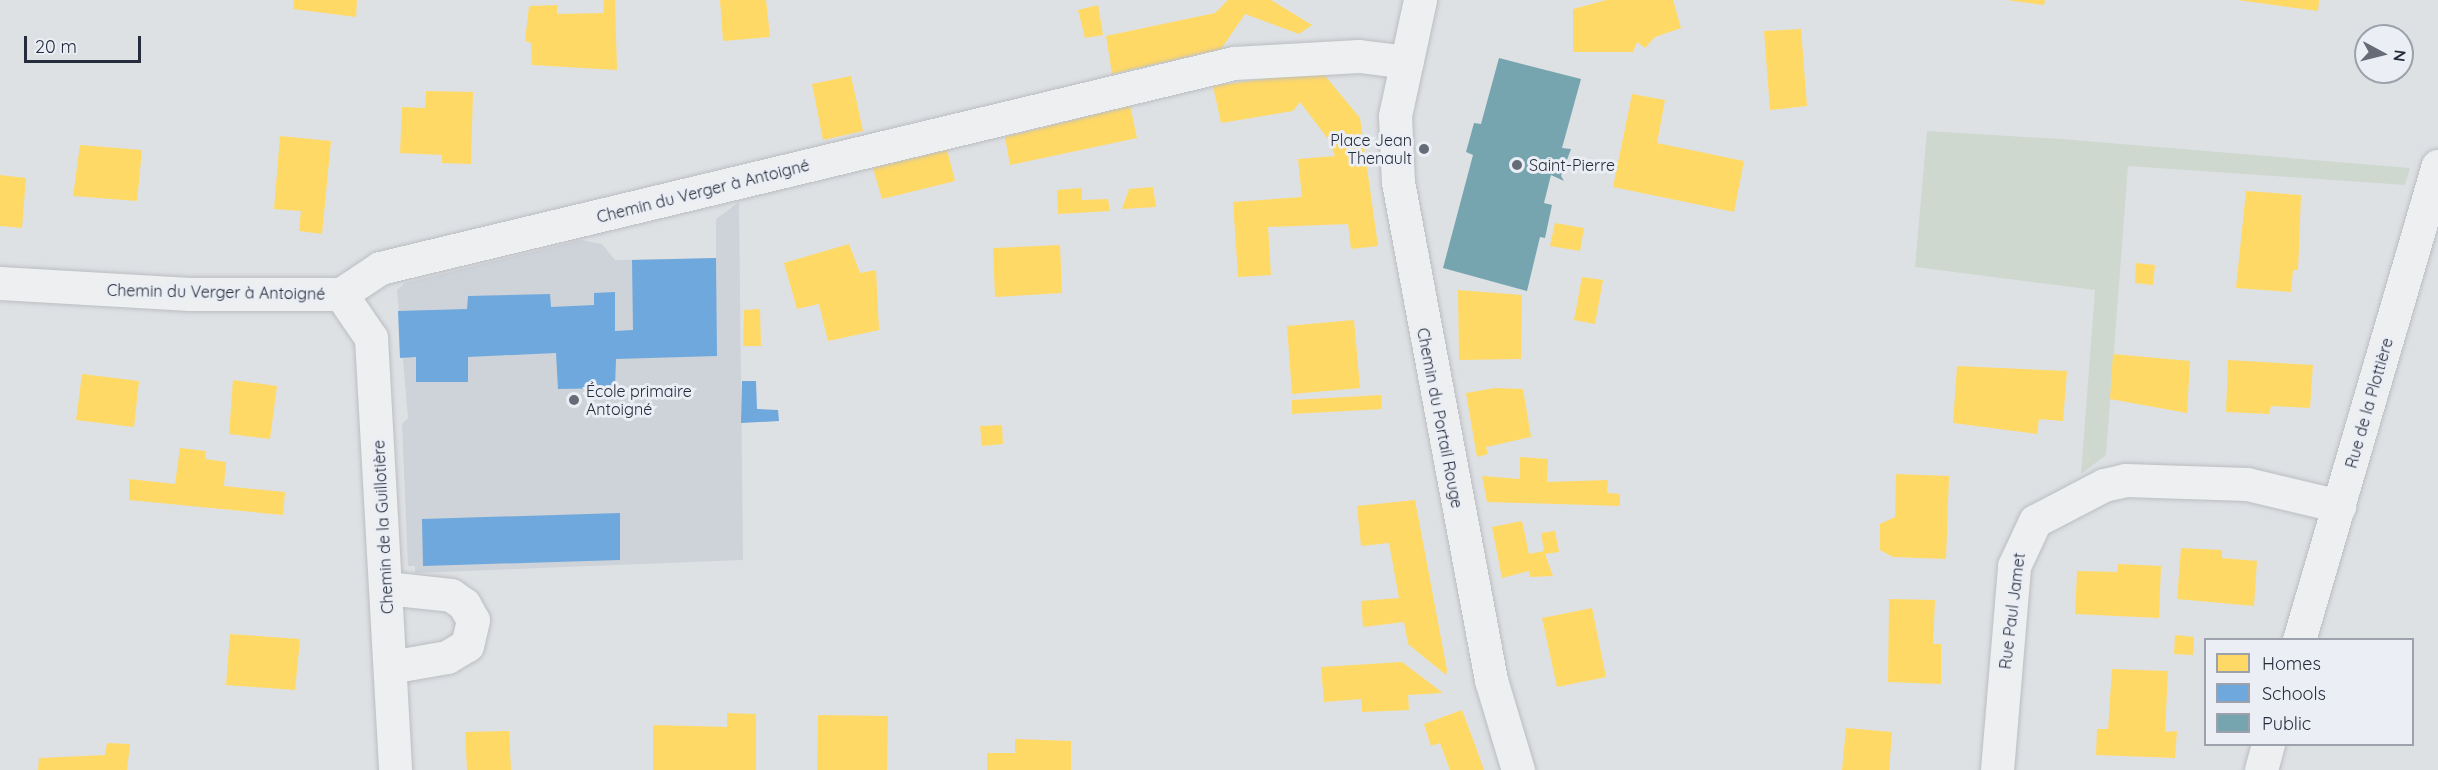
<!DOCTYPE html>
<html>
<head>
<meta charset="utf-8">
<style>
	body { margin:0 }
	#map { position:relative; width:2438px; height:770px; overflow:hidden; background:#dee1e4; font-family:Quicksand,sans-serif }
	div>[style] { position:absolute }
	.built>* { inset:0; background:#ced2d9 }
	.green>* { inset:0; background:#ced8cf }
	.homes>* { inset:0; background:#ffd966 }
	.schools>* { inset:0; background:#6fa8dc }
	.public>* { inset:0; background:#76a5af }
	.roads { filter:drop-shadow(0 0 2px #bbbdc1) drop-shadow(0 0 2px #bbbdc1) }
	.minor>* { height:33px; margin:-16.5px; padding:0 16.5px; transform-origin:16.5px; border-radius:16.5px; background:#edeff1 }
	.dots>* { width:16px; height:16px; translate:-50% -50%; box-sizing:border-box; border:3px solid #ebeef4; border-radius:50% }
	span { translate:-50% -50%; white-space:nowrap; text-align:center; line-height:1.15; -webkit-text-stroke:6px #ebeef4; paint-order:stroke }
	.poi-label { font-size:16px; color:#252d3d }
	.right { translate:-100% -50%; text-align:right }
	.left { translate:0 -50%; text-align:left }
	.street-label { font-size:16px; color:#252d3d }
	.legend { position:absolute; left:2204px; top:638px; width:210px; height:108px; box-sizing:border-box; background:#ebeef4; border:2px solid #9ca1ab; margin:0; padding:8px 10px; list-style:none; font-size:18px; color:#252d3d }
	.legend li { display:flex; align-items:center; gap:12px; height:30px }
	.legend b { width:30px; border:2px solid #9ca1ab }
	.north { position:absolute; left:2354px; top:24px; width:60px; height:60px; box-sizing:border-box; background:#ebeef4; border:2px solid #9ca1ab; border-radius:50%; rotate:97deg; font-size:16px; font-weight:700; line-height:24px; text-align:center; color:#252d3d }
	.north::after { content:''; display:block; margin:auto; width:21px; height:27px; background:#666c77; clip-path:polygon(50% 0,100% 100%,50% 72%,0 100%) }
	.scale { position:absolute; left:24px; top:36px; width:117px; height:27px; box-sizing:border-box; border:3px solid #252d3d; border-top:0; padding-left:8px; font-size:18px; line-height:21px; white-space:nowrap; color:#252d3d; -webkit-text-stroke:4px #ebeef4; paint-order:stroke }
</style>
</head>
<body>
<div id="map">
	<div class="built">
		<i style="clip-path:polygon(739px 202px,743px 560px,415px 573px,415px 566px,408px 566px,402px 424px,408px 418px,397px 290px,405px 283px,581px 240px,602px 244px,615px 260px,716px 258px,716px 219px)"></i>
	</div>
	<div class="green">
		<i style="clip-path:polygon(1927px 131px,2061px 139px,2410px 168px,2405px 185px,2128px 166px,2106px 455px,2081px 474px,2095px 290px,1915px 267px)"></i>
	</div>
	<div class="homes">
		<i style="clip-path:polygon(294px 0,357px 0,356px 17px,293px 9px)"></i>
		<i style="clip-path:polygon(604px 0,615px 0,617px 70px,532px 65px,531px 43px,525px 41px,529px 6px,557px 5px,557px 14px,603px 13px)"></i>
		<i style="clip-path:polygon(720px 0,766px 0,770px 37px,723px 41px)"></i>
		<i style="clip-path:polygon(1228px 0,1271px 0,1312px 25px,1299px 34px,1245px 14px,1221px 49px,1112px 74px,1106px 36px,1215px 13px)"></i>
		<i style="clip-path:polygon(1607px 0,1673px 0,1681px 28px,1655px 37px,1645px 48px,1637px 42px,1633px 52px,1573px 52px,1573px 9px)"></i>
		<i style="clip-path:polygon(2007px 0,2045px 0,2044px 5px)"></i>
		<i style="clip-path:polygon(2237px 0,2319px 0,2318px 11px)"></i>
		<i style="clip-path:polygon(1098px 5px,1103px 35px,1085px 38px,1078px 10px)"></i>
		<i style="clip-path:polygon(1801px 29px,1807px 106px,1770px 110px,1764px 31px)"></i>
		<i style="clip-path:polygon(1321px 71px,1360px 118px,1378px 246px,1351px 249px,1348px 224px,1268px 227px,1271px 275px,1238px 277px,1233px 202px,1302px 197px,1298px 159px,1335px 156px,1328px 139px,1300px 102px,1293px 111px,1221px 123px,1213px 86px)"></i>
		<i style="clip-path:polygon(851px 76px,863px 131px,823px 140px,812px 84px)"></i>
		<i style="clip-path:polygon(426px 91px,473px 92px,471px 164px,442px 163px,442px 155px,400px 153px,402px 107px,425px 108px)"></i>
		<i style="clip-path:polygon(1632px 94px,1665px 100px,1657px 143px,1744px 161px,1734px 212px,1613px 187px)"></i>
		<i style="clip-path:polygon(1130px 106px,1137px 138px,1010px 165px,1005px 137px)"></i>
		<i style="clip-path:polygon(280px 136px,331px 141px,322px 234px,299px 231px,301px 211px,274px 209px)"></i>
		<i style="clip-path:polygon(80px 145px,142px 150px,137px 201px,73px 196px)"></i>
		<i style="clip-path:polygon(947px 150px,955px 181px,882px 199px,873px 168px)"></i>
		<i style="clip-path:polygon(0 175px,26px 178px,22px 228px,0 226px)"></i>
		<i style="clip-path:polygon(1153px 187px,1156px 207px,1122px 209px,1129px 189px)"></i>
		<i style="clip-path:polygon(1082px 188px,1082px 200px,1108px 199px,1110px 211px,1058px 214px,1057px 190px)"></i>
		<i style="clip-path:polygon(2246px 191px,2301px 195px,2298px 270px,2293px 270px,2291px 292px,2236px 288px)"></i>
		<i style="clip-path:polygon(1555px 223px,1584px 228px,1580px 251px,1550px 246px)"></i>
		<i style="clip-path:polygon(849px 244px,860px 273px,876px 270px,879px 330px,828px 341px,819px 304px,797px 309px,784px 263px)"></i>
		<i style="clip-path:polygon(1060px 245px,1062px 293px,995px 297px,993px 248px)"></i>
		<i style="clip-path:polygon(2136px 263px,2155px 265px,2153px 285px,2135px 283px)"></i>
		<i style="clip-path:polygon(1582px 277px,1603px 280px,1595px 324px,1574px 320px)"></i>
		<i style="clip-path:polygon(1458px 290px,1522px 295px,1521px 359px,1459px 360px)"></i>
		<i style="clip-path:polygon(760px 309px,761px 346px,743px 346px,744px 310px)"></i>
		<i style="clip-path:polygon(1354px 320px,1360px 388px,1292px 394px,1287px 326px)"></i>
		<i style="clip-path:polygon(2113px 354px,2190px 361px,2187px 413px,2110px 399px)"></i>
		<i style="clip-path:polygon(2228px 360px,2313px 365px,2310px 408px,2271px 406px,2269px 414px,2226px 412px)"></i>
		<i style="clip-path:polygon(1957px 366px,2067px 371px,2063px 421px,2039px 419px,2037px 434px,1953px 423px)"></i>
		<i style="clip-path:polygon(82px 374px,139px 381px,134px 427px,76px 420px)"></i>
		<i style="clip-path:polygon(233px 380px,277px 386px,270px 439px,229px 434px)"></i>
		<i style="clip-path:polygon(1495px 388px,1523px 389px,1531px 437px,1486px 447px,1488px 454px,1477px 457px,1466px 393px)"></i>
		<i style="clip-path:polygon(1381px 395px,1382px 409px,1292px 414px,1292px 400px)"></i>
		<i style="clip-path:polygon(1002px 425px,1003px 444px,982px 446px,980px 426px)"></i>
		<i style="clip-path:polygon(180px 448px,206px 451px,205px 459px,226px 462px,224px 486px,285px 492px,283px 515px,129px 500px,129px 479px,175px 484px)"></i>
		<i style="clip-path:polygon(1520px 457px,1548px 459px,1547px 482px,1608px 480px,1607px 493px,1620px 494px,1620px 506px,1487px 502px,1482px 476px,1520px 479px)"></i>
		<i style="clip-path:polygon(1896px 474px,1949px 476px,1946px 559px,1893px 557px,1880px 550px,1880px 524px,1895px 517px)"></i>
		<i style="clip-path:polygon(1415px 500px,1447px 670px,1446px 675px,1408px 644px,1404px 622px,1363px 627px,1361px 601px,1399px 598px,1389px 543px,1361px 546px,1357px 506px)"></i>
		<i style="clip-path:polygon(1522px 521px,1529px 554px,1544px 551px,1541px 533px,1555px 531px,1559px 552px,1545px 554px,1553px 576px,1530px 577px,1529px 571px,1502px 578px,1492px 527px)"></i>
		<i style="clip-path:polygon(2181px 548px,2222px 550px,2222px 558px,2257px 561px,2254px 606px,2177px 599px)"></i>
		<i style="clip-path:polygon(2118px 564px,2161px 566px,2159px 618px,2075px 614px,2077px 571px,2117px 572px)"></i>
		<i style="clip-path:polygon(1889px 599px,1935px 600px,1933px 644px,1941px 644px,1941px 684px,1888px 682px)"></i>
		<i style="clip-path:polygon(1592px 608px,1606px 677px,1557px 687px,1542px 618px)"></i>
		<i style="clip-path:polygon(230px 634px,300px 639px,295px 690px,226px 685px)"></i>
		<i style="clip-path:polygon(2175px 635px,2194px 637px,2193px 655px,2174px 654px)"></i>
		<i style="clip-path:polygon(1402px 662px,1443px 693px,1408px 695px,1409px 710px,1362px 712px,1361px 699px,1324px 702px,1321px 667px)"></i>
		<i style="clip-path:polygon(2112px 669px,2168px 671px,2165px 732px,2177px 731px,2175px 758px,2096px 755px,2097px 729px,2108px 729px)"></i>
		<i style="clip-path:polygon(1462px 710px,1475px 745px,1484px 770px,1450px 770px,1440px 743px,1431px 746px,1424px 724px)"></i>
		<i style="clip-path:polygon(727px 713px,756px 714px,756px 770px,653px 770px,653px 725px,727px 727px)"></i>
		<i style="clip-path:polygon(818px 715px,888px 716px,887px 770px,817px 770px)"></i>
		<i style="clip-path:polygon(1846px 728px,1892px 732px,1889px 770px,1842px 770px)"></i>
		<i style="clip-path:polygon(509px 731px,511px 770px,467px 770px,465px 732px)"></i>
		<i style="clip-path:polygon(1015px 739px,1071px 741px,1071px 770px,987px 770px,987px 753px,1015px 753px)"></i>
		<i style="clip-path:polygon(107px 743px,130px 744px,127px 770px,38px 770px,39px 758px,105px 755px)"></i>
	</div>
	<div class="schools">
		<i style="clip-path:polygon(716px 258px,717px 356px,616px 359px,615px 388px,558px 389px,556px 353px,468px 357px,468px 382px,416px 382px,416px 357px,400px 358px,398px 311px,467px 309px,468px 296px,550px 294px,551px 307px,594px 305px,594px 293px,615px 292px,615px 331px,633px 330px,632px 260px)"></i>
		<i style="clip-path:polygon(742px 381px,756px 381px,757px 409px,778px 410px,779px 421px,741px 423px)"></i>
		<i style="clip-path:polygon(620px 513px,620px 560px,423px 566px,422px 519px)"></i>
	</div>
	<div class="public">
		<i style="clip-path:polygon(1499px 58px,1581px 79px,1562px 148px,1571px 149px,1561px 176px,1564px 181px,1551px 175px,1544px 203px,1552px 205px,1545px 238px,1540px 237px,1527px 291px,1443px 268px,1473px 155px,1466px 152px,1474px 123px,1481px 124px)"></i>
	</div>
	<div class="roads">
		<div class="minor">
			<i style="left:1420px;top:0;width:119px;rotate:102.2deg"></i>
			<i style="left:1395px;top:116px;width:66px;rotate:87.4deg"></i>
			<i style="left:1398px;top:182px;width:507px;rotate:79.42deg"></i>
			<i style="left:1491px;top:680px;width:94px;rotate:73.3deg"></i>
			<i style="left:0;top:283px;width:190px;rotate:3.3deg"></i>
			<i style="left:190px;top:294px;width:151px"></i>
			<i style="left:341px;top:294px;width:47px;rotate:-33.7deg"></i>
			<i style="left:380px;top:268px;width:878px;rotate:-13.5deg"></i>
			<i style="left:1234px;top:63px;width:125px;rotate:-3.2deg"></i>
			<i style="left:1359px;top:56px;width:48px;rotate:7.1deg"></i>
			<i style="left:341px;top:294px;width:53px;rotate:55.7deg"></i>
			<i style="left:371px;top:338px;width:433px;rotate:86.8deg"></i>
			<i style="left:386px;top:588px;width:65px;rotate:6.1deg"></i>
			<i style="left:451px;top:595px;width:16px;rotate:35deg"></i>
			<i style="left:464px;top:604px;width:18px;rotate:61deg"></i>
			<i style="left:473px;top:620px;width:26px;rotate:103deg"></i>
			<i style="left:467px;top:645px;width:23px;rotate:149deg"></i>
			<i style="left:447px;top:657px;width:58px;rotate:170deg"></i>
			<i style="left:2299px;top:640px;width:494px;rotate:-73.7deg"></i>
			<i style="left:1997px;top:770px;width:205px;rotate:-85.2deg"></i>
			<i style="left:2014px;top:566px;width:50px;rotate:-65deg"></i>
			<i style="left:2035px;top:521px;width:78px;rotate:-27.6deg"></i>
			<i style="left:2104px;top:485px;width:22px;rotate:-13deg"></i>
			<i style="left:2125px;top:480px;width:122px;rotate:1.9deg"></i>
			<i style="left:2247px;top:484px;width:95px;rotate:13.4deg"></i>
			<i style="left:2261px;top:770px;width:27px;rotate:-75deg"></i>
		</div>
	</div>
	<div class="dots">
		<i style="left:1424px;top:149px;background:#666c77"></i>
		<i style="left:1517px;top:165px;background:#666c77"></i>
		<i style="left:574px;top:400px;background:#666c77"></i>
	</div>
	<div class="poi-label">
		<span class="right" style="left:1412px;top:149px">Place Jean<br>Thenault</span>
		<span class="left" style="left:1529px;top:165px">Saint-Pierre</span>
		<span class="left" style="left:586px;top:400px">École primaire<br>Antoigné</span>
	</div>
	<div class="street-label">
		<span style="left:703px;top:191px;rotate:-14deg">Chemin du Verger à Antoigné</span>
		<span style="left:216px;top:292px;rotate:1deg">Chemin du Verger à Antoigné</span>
		<span style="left:2369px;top:403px;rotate:-74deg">Rue de la Plottière</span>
		<span style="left:1440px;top:418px;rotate:79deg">Chemin du Portail Rouge</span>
		<span style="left:383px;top:527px;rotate:-93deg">Chemin de la Guillotière</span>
		<span style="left:2012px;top:611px;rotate:-83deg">Rue Paul Jamet</span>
	</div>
	<ul class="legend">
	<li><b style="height:16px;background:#ffd966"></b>Homes</li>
	<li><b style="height:16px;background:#6fa8dc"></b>Schools</li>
	<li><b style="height:16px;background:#76a5af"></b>Public</li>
	</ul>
	<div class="north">N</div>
	<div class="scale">20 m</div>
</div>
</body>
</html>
